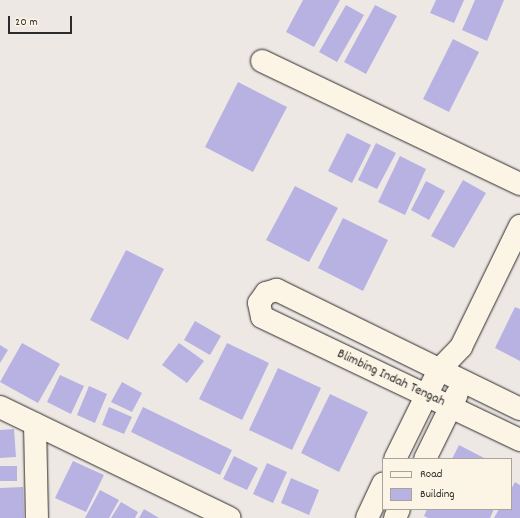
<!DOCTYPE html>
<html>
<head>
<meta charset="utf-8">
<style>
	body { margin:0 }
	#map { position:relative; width:520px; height:518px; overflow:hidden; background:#eee8e5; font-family:Dekko,sans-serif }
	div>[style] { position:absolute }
	.building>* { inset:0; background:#b8b2e3 }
	.roads { filter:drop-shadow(0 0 1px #2b2b2b) drop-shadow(0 0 1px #2b2b2b) }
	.street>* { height:22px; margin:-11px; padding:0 11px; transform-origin:11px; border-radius:11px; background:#fcf5e5 }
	span { translate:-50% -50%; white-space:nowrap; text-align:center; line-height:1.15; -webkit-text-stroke:3px #fcf5e5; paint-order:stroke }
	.street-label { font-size:14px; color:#2b2b2b }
	.legend { position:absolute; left:382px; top:458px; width:130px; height:52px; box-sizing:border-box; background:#fcf5e5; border:1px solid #a8a49b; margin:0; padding:5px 7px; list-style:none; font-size:12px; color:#2b2b2b }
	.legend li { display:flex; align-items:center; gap:8px; height:20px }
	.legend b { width:20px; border:1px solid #a8a49b }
	.scale { position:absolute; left:8px; top:16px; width:64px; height:18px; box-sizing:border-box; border:2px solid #2b2b2b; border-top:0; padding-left:5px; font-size:12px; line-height:14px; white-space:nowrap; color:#2b2b2b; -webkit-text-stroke:3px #fcf5e5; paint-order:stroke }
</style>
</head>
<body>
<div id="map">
	<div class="building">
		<i style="clip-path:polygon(303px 0,340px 0,314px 47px,286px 32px)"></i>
		<i style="clip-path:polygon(436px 0,464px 0,454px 23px,430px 13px)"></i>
		<i style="clip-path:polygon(475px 0,504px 0,487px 41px,462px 30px)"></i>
		<i style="clip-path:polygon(346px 5px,364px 15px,337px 62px,319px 52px)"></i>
		<i style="clip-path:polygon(375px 5px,397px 16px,366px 74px,344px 62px)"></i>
		<i style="clip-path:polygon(453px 39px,479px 52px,449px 112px,423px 99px)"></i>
		<i style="clip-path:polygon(238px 82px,287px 107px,253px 172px,205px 147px)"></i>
		<i style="clip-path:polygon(347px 133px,371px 145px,352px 183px,328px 171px)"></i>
		<i style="clip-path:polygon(376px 143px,396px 153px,377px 189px,358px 180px)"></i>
		<i style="clip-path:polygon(400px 156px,426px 169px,405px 215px,378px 202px)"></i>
		<i style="clip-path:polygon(463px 180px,486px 193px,454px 248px,431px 236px)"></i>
		<i style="clip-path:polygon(426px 181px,445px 191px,429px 220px,411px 210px)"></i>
		<i style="clip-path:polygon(295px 186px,338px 208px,309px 262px,266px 240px)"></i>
		<i style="clip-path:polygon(343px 218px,388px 240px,363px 291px,318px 268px)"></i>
		<i style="clip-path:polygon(126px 250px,164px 269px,128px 340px,90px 320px)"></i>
		<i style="clip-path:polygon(515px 307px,520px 309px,520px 361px,495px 348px)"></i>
		<i style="clip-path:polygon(195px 321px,221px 336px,210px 355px,184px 340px)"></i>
		<i style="clip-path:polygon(22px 343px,60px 364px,38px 403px,0 382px)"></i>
		<i style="clip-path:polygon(179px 343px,204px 361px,187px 383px,162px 365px)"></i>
		<i style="clip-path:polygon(227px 343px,269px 363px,242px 420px,199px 399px)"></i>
		<i style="clip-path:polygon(0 345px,8px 350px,0 363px)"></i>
		<i style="clip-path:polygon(278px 368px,321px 388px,292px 450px,249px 430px)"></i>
		<i style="clip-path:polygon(60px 375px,84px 386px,71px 414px,47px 402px)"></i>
		<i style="clip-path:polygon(122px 382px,142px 393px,132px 412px,111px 402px)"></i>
		<i style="clip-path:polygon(89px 386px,107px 394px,95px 423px,77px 415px)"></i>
		<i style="clip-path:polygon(330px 394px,368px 412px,339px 472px,301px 453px)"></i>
		<i style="clip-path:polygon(109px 407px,132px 417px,124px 434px,102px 425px)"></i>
		<i style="clip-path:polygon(143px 407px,232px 450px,220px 475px,131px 432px)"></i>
		<i style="clip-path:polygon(14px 429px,16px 457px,0 458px,0 430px)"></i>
		<i style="clip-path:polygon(459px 445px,486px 459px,452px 459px)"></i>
		<i style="clip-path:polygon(234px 456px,258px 468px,247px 490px,223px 479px)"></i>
		<i style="clip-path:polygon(73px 461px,104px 475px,86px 512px,55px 498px)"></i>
		<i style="clip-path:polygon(267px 463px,287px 472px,273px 503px,253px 494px)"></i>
		<i style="clip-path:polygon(0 466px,17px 466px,17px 481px,0 481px)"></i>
		<i style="clip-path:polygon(291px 478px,319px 490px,309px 515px,281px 503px)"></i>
		<i style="clip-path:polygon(515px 482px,520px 485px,520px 518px,494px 518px,499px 509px,511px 509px,511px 489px)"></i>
		<i style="clip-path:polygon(23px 487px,24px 518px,0 518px,0 488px)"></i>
		<i style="clip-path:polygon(100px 490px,119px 500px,109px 518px,85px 518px)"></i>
		<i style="clip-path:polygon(121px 502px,138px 512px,135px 518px,111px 518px)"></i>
		<i style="clip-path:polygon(144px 509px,159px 518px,139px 518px)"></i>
		<i style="clip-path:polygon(427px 509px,494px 509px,490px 518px,428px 518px,424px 516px)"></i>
	</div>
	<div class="roads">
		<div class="street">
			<i style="left:262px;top:61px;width:286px;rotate:25.5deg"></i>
			<i style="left:0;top:407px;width:255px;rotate:25.8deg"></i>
			<i style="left:520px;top:409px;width:271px;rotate:-153.9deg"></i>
			<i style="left:277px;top:290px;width:11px;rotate:165deg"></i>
			<i style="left:266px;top:293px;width:12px;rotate:125deg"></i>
			<i style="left:259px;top:303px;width:14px;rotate:78deg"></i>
			<i style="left:262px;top:317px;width:286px;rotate:25.5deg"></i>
			<i style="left:35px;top:424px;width:94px;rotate:88.8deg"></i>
			<i style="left:395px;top:459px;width:99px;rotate:-63.7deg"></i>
			<i style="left:439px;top:370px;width:32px;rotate:-46deg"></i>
			<i style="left:461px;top:347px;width:135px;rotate:-64deg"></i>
			<i style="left:425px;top:459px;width:72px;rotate:-63.8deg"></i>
			<i style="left:367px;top:518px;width:38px;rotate:-65deg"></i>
			<i style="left:395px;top:518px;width:10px;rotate:-66deg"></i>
		</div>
	</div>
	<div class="street-label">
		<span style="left:391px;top:378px;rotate:25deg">Blimbing Indah Tengah</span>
	</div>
	<ul class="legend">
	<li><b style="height:5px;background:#fcf5e5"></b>Road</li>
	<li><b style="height:11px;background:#b8b2e3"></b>Building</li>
	</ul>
	<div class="scale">20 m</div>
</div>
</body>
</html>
